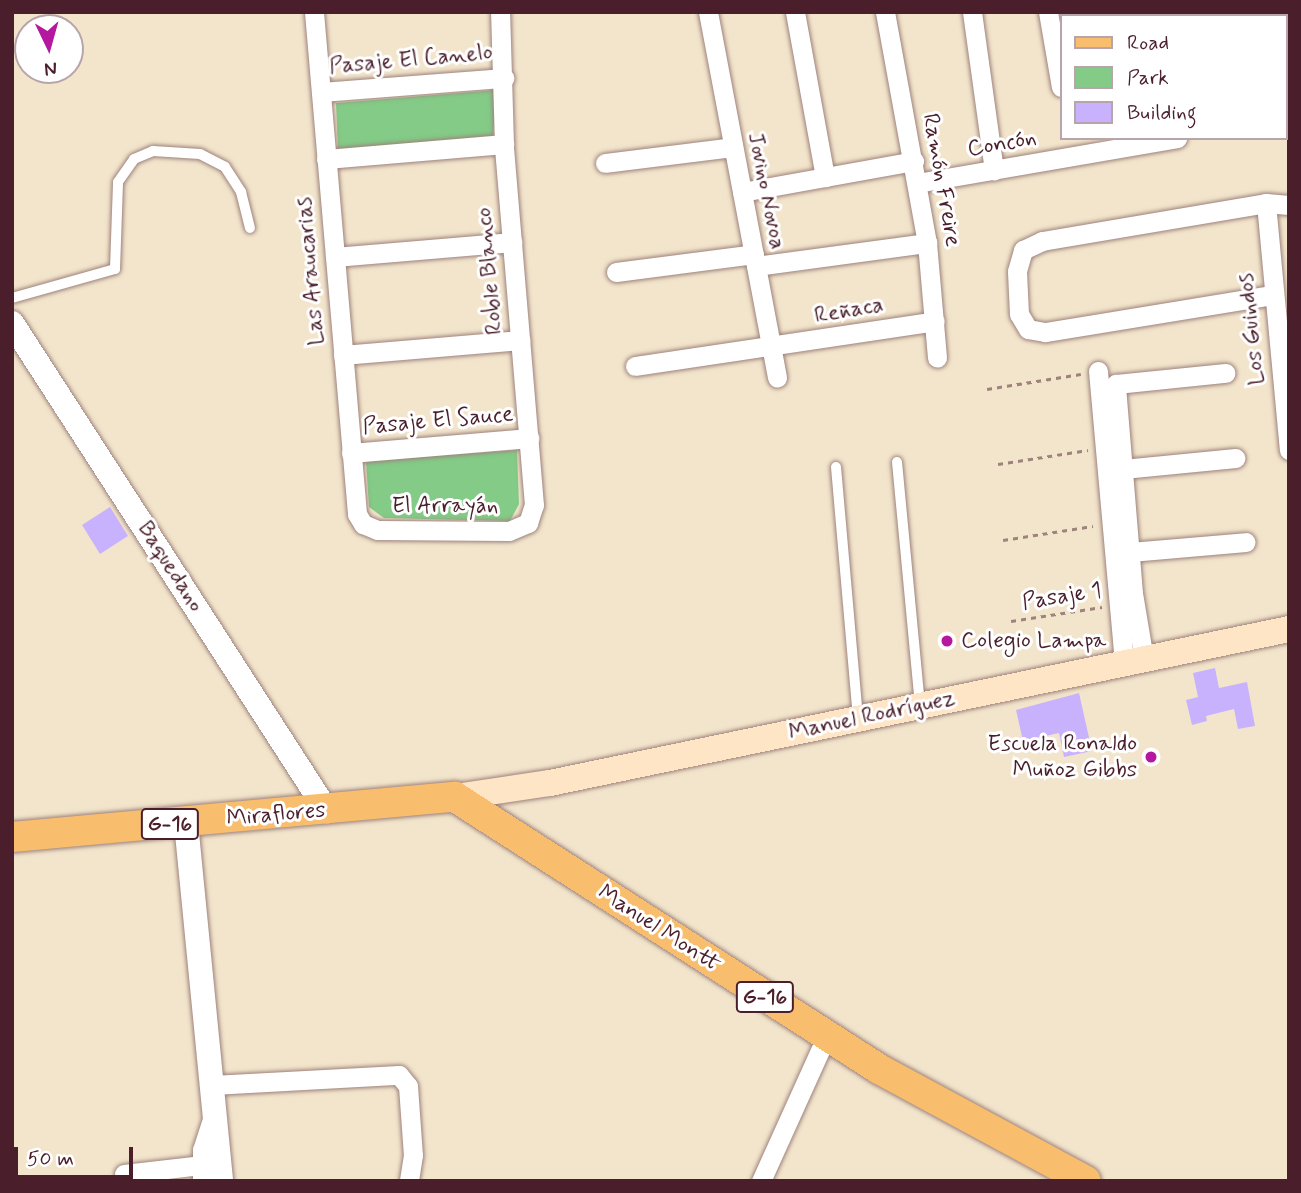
<!DOCTYPE html>
<html>
<head>
<meta charset="utf-8">
<style>
	body { margin:0 }
	#map { position:relative; width:1301px; height:1193px; overflow:hidden; background:#f3e5cc; font-family:Mynerve,sans-serif }
	div>[style] { position:absolute }
	.green>* { inset:0; background:#83cb87 }
	.building>* { inset:0; background:#c8b2fe }
	.path>* { height:2.5px; margin-top:-1.25px; transform-origin:0; background:repeating-linear-gradient(90deg,#9e827c 0 5px,transparent 0 10px) }
	.roads { filter:drop-shadow(0 0 2px #9e827c) drop-shadow(0 0 2px #9e827c) }
	.service>* { height:10px; margin:-5px; padding:0 5px; transform-origin:5px; border-radius:5px; background:#fff }
	.minor>* { height:19px; margin:-9.5px; padding:0 9.5px; transform-origin:9.5px; border-radius:9.5px; background:#fff }
	.tertiary>* { height:24px; margin:-12px; padding:0 12px; transform-origin:12px; border-radius:12px; background:#fff }
	.secondary>* { height:26px; margin:-13px; padding:0 13px; transform-origin:13px; border-radius:13px; background:#fde5c5 }
	.primary>* { height:30px; margin:-15px; padding:0 15px; transform-origin:15px; border-radius:15px; background:#f9be6d }
	.dots>* { width:19px; height:19px; translate:-50% -50%; box-sizing:border-box; border:4px solid #fff; border-radius:50% }
	span { translate:-50% -50%; white-space:nowrap; text-align:center; line-height:1.15; -webkit-text-stroke:6px #fff; paint-order:stroke }
	.shield-label span { padding:2px 5px; background:#fff; border:2px solid; border-radius:5px; -webkit-text-stroke-width:0 }
	.shield-label { font-size:21px; color:#4a1f2b; font-weight:700 }
	.street-label { font-size:23px; color:#4a1f2b }
	.poi-label { font-size:23px; color:#4a1f2b }
	.left { translate:0 -50%; text-align:left }
	.right { translate:-100% -50%; text-align:right }
	.frame { position:absolute; inset:0; border:14px solid #4a1f2b; pointer-events:none }
	.legend { position:absolute; left:1060px; top:14px; width:228px; height:126px; box-sizing:border-box; background:#fff; border:2px solid #b7a5aa; margin:0; padding:9px 12px; list-style:none; font-size:21px; color:#4a1f2b }
	.legend li { display:flex; align-items:center; gap:14px; height:35px }
	.legend b { width:35px; border:2px solid #b7a5aa }
	.north { position:absolute; left:14px; top:14px; width:70px; height:70px; box-sizing:border-box; background:#fff; border:2px solid #b7a5aa; border-radius:50%; rotate:175deg; font-size:19px; font-weight:700; line-height:28px; text-align:center; color:#4a1f2b }
	.north::after { content:''; display:block; margin:auto; width:24px; height:32px; background:#b5179e; clip-path:polygon(50% 0,100% 100%,50% 72%,0 100%) }
	.scale { position:absolute; left:14px; top:1147px; width:119px; height:32px; box-sizing:border-box; border:4px solid #4a1f2b; border-top:0; padding-left:9px; font-size:21px; line-height:24px; white-space:nowrap; color:#4a1f2b; -webkit-text-stroke:5px #fff; paint-order:stroke }
</style>
</head>
<body>
<div id="map">
	<div class="green">
		<i style="clip-path:polygon(496px 90px,493px 138px,338px 150px,336px 103px)"></i>
		<i style="clip-path:polygon(517px 450px,519px 504px,510px 521px,384px 518px,369px 507px,366px 461px)"></i>
	</div>
	<div class="building">
		<i style="clip-path:polygon(110px 507px,128px 536px,100px 554px,82px 525px)"></i>
		<i style="clip-path:polygon(1215px 668px,1219px 688px,1247px 682px,1255px 726px,1238px 729px,1234px 709px,1206px 716px,1207px 721px,1192px 725px,1186px 700px,1198px 697px,1193px 673px)"></i>
		<i style="clip-path:polygon(1079px 693px,1092px 751px,1064px 757px,1059px 733px,1023px 741px,1016px 710px)"></i>
	</div>
	<div class="path">
		<i style="left:987px;top:389px;width:95px;rotate:-9.1deg"></i>
		<i style="left:998px;top:464px;width:91px;rotate:-8.8deg"></i>
		<i style="left:1003px;top:540px;width:91px;rotate:-8.8deg"></i>
		<i style="left:1011px;top:621px;width:92px;rotate:-8.7deg"></i>
	</div>
	<div class="roads">
		<div class="service">
			<i style="left:12px;top:298px;width:107px;rotate:-15.7deg"></i>
			<i style="left:115px;top:269px;width:87px;rotate:-88deg"></i>
			<i style="left:118px;top:182px;width:28px;rotate:-55deg"></i>
			<i style="left:134px;top:159px;width:21px;rotate:-23deg"></i>
			<i style="left:153px;top:151px;width:47px;rotate:3.7deg"></i>
			<i style="left:200px;top:154px;width:28px;rotate:27deg"></i>
			<i style="left:225px;top:167px;width:30px;rotate:57deg"></i>
			<i style="left:241px;top:192px;width:37px;rotate:76deg"></i>
			<i style="left:897px;top:462px;width:245px;rotate:84.6deg"></i>
			<i style="left:836px;top:467px;width:253px;rotate:85deg"></i>
		</div>
		<div class="minor">
			<i style="left:314px;top:12px;width:504px;rotate:85.1deg"></i>
			<i style="left:357px;top:514px;width:12px;rotate:59deg"></i>
			<i style="left:363px;top:524px;width:15px;rotate:23deg"></i>
			<i style="left:377px;top:530px;width:132px;rotate:0.4deg"></i>
			<i style="left:509px;top:531px;width:21px;rotate:-23deg"></i>
			<i style="left:528px;top:523px;width:19px;rotate:-72deg"></i>
			<i style="left:534px;top:505px;width:362px;rotate:-94.8deg"></i>
			<i style="left:504px;top:144px;width:132px;rotate:-91.7deg"></i>
			<i style="left:708px;top:12px;width:372px;rotate:79.3deg"></i>
			<i style="left:795px;top:12px;width:168px;rotate:79.7deg"></i>
			<i style="left:885px;top:12px;width:235px;rotate:79.7deg"></i>
			<i style="left:927px;top:243px;width:115px;rotate:85deg"></i>
			<i style="left:972px;top:12px;width:160px;rotate:82.1deg"></i>
			<i style="left:1048px;top:12px;width:76px;rotate:80.2deg"></i>
			<i style="left:1131px;top:12px;width:4px;rotate:76deg"></i>
			<i style="left:1208px;top:12px;width:4px;rotate:90deg"></i>
			<i style="left:321px;top:92px;width:184px;rotate:-4.4deg"></i>
			<i style="left:1285px;top:111px;width:6px;rotate:-45deg"></i>
			<i style="left:326px;top:159px;width:179px;rotate:-4.8deg"></i>
			<i style="left:605px;top:163px;width:129px;rotate:-7.1deg"></i>
			<i style="left:917px;top:183px;width:264px;rotate:-9.8deg"></i>
			<i style="left:742px;top:192px;width:175px;rotate:-10.2deg"></i>
			<i style="left:1266px;top:203px;width:248px;rotate:84.7deg"></i>
			<i style="left:335px;top:257px;width:178px;rotate:-4.8deg"></i>
			<i style="left:756px;top:266px;width:173px;rotate:-7.7deg"></i>
			<i style="left:616px;top:272px;width:139px;rotate:-7.4deg"></i>
			<i style="left:1272px;top:295px;width:230px;rotate:170.7deg"></i>
			<i style="left:1045px;top:332px;width:17px;rotate:-170deg"></i>
			<i style="left:1028px;top:329px;width:17px;rotate:-121deg"></i>
			<i style="left:1019px;top:314px;width:43px;rotate:-92.7deg"></i>
			<i style="left:1017px;top:271px;width:22px;rotate:-74deg"></i>
			<i style="left:1023px;top:250px;width:21px;rotate:-25deg"></i>
			<i style="left:1042px;top:241px;width:227px;rotate:-9.6deg"></i>
			<i style="left:1266px;top:203px;width:23px;rotate:5deg"></i>
			<i style="left:343px;top:355px;width:178px;rotate:-4.8deg"></i>
			<i style="left:635px;top:366px;width:303px;rotate:-8.5deg"></i>
			<i style="left:1098px;top:371px;width:294px;rotate:84.9deg"></i>
			<i style="left:351px;top:453px;width:179px;rotate:-4.8deg"></i>
			<i style="left:1123px;top:469px;width:113px;rotate:-5.6deg"></i>
			<i style="left:1130px;top:552px;width:116px;rotate:-4.9deg"></i>
			<i style="left:1144px;top:659px;width:67px;rotate:-99.5deg"></i>
			<i style="left:1133px;top:593px;width:210px;rotate:-94.7deg"></i>
			<i style="left:1116px;top:384px;width:110px;rotate:-5.8deg"></i>
			<i style="left:212px;top:1085px;width:187px;rotate:-3.1deg"></i>
			<i style="left:399px;top:1075px;width:14px;rotate:51deg"></i>
			<i style="left:408px;top:1086px;width:69px;rotate:85.9deg"></i>
			<i style="left:413px;top:1155px;width:26px;rotate:99deg"></i>
			<i style="left:124px;top:1174px;width:79px;rotate:-6.6deg"></i>
			<i style="left:202px;top:1181px;width:31px;rotate:-90deg"></i>
			<i style="left:202px;top:1150px;width:39px;rotate:-72deg"></i>
			<i style="left:761px;top:1181px;width:158px;rotate:-65.7deg"></i>
		</div>
		<div class="tertiary">
			<i style="left:12px;top:323px;width:581px;rotate:57.16deg"></i>
			<i style="left:186px;top:823px;width:360px;rotate:84.4deg"></i>
		</div>
		<div class="secondary">
			<i style="left:455px;top:797px;width:96px;rotate:-8.4deg"></i>
			<i style="left:550px;top:783px;width:755px;rotate:-11.77deg"></i>
		</div>
		<div class="primary">
			<i style="left:12px;top:837px;width:445px;rotate:-5.2deg"></i>
			<i style="left:455px;top:797px;width:504px;rotate:32.68deg"></i>
			<i style="left:879px;top:1069px;width:235px;rotate:28.4deg"></i>
		</div>
	</div>
	<div class="dots">
		<i style="left:947px;top:641px;background:#b5179e"></i>
		<i style="left:1151px;top:757px;background:#b5179e"></i>
	</div>
	<div class="shield-label">
		<span style="left:170px;top:824px">G-16</span>
		<span style="left:765px;top:997px">G-16</span>
	</div>
	<div class="street-label">
		<span style="left:411px;top:60px;rotate:-5deg">Pasaje El Canelo</span>
		<span style="left:1002px;top:144px;rotate:-10deg">Concón</span>
		<span style="left:941px;top:180px;rotate:80deg">Ramón Freire</span>
		<span style="left:766px;top:191px;rotate:79deg">Jovino Novoa</span>
		<span style="left:311px;top:271px;rotate:-95deg">Las Araucarias</span>
		<span style="left:490px;top:271px;rotate:-95deg">Roble Blanco</span>
		<span style="left:849px;top:311px;rotate:-10deg">Reñaca</span>
		<span style="left:1252px;top:329px;rotate:-96deg">Los Guindos</span>
		<span style="left:438px;top:421px;rotate:-5deg">Pasaje El Sauce</span>
		<span style="left:445px;top:506px">El Arrayán</span>
		<span style="left:170px;top:567px;rotate:57deg">Baquedano</span>
		<span style="left:1062px;top:597px;rotate:-9deg">Pasaje 1</span>
		<span style="left:872px;top:716px;rotate:-12deg">Manuel Rodríguez</span>
		<span style="left:276px;top:815px;rotate:-5deg">Miraflores</span>
		<span style="left:659px;top:929px;rotate:33deg">Manuel Montt</span>
	</div>
	<div class="poi-label">
		<span class="left" style="left:961px;top:641px">Colegio Lampa</span>
		<span class="right" style="left:1137px;top:757px">Escuela Ronaldo<br>Muñoz Gibbs</span>
	</div>
	<div class="frame"></div>
	<ul class="legend">
	<li><b style="height:9px;background:#f9be6d"></b>Road</li>
	<li><b style="height:19px;background:#83cb87"></b>Park</li>
	<li><b style="height:19px;background:#c8b2fe"></b>Building</li>
	</ul>
	<div class="north">N</div>
	<div class="scale">50 m</div>
</div>
</body>
</html>
